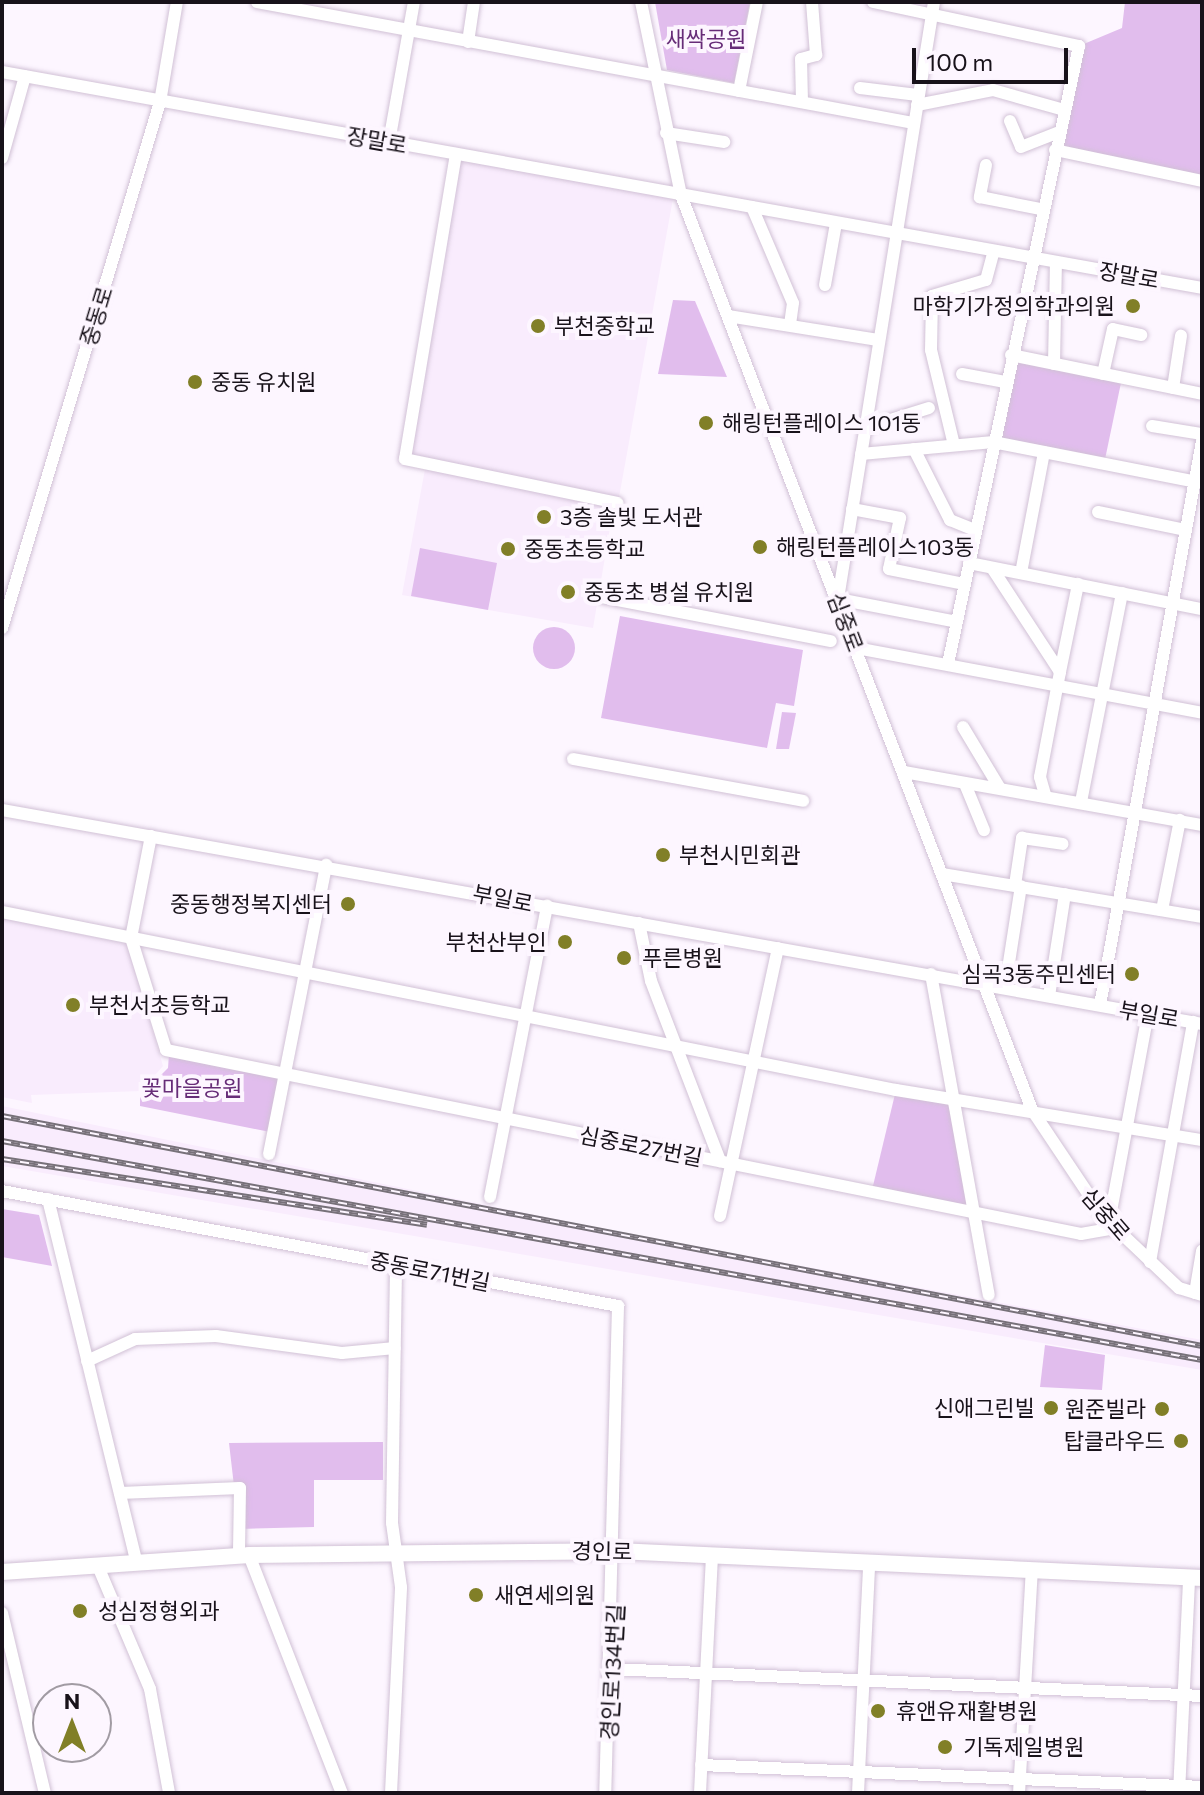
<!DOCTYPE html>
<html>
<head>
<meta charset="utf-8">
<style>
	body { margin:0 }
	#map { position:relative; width:1204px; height:1795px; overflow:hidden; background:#fdf6ff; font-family:Commissioner,"Noto Sans KR",sans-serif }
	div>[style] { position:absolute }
	.built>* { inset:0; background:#f9ecfd }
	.green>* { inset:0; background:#e1bded }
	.round { border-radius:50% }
	.roads { filter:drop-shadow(0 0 2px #d1c1d6) drop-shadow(0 0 2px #d1c1d6) }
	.minor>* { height:12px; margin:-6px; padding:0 6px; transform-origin:6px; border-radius:6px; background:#fff }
	.major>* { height:16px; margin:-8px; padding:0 8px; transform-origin:8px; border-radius:8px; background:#fff }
	.rail>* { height:6px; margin-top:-3px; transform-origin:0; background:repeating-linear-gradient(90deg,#fdf6ff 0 9px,#777179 0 18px); box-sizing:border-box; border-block:2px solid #777179 }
	.dots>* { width:22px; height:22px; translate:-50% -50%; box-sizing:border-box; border:4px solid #fdf6ff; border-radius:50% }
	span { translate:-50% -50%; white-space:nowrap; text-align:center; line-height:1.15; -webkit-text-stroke:8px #fdf6ff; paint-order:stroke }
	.park-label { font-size:22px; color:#672d78 }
	.street-label { font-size:22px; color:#18121a }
	.poi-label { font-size:22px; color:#18121a }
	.right { translate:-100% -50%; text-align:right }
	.left { translate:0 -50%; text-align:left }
	.frame { position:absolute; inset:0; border:4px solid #18121a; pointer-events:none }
	.north { position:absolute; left:32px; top:1683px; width:80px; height:80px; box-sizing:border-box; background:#fdf6ff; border:2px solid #a19ba3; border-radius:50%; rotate:0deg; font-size:22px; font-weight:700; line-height:32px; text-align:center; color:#18121a }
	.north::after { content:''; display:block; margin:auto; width:28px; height:36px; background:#817f27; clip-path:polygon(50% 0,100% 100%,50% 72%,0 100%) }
	.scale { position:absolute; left:912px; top:48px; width:156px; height:36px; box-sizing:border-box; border:4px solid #18121a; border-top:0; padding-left:10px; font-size:24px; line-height:28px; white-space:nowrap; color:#18121a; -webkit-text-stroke:6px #fdf6ff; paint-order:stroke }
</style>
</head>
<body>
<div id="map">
	<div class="built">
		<i style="clip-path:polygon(456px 154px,674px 193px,618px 503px,405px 459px)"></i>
		<i style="clip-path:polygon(425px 469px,614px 504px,593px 628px,402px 595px)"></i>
		<i style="clip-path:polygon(2px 918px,127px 944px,163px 1066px,141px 1091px,31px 1095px,32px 1103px,2px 1097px)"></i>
		<i style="clip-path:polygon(2px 1106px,623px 1233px,1202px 1340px,1202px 1370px,2px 1166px)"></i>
	</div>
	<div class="green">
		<i style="clip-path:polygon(655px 2px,750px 2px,734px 83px,667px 70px)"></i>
		<i style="clip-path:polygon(1125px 2px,1202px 2px,1202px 181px,1055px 150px,1079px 46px,1122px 28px)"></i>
		<i style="clip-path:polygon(673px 300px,695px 301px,727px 377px,658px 374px)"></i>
		<i style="clip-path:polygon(1011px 355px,1122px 378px,1104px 464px,993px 442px)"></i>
		<i style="clip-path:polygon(420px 548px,497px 563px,488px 610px,411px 596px)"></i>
		<i style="clip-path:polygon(620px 616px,803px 650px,794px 706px,776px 703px,767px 748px,601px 718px)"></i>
		<i class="round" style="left:533px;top:627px;width:42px;height:42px"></i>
		<i style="clip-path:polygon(782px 712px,796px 713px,789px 749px,776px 749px)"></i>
		<i style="clip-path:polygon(169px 1054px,282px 1077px,270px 1132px,140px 1106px,140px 1096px,168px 1068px)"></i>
		<i style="clip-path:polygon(896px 1090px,956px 1101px,976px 1213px,872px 1190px)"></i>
		<i style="clip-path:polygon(2px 1209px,39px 1215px,52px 1266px,2px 1257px)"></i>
		<i style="clip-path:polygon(1045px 1345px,1105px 1355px,1102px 1390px,1040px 1387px)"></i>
		<i style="clip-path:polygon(383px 1442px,383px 1480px,314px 1480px,314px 1527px,239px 1529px,229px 1443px)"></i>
	</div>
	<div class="roads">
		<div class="minor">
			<i style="left:257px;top:2px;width:668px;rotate:10.44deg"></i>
			<i style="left:641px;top:2px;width:197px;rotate:78.3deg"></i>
			<i style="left:681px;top:195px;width:980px;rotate:69.01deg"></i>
			<i style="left:1032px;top:1110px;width:128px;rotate:56.2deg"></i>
			<i style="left:1103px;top:1216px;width:105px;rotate:43.5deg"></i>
			<i style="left:1179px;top:1288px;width:24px;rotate:17deg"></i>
			<i style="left:873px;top:2px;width:211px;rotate:12.1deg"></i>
			<i style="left:1079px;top:46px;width:632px;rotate:101.97deg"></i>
			<i style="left:934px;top:2px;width:605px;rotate:99.14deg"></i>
			<i style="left:838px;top:599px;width:121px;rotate:10.9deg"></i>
			<i style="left:468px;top:42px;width:40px;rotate:-81.5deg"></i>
			<i style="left:2px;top:72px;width:1219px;rotate:10.2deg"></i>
			<i style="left:860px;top:88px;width:58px;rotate:6.9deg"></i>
			<i style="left:739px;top:91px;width:91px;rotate:-78.6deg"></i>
			<i style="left:802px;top:102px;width:43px;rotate:-91.3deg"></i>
			<i style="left:801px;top:59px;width:16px;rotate:-15deg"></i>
			<i style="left:816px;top:55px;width:53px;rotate:-94.3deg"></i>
			<i style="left:917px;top:105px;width:77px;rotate:-11.2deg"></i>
			<i style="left:993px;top:90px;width:74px;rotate:15.7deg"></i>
			<i style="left:1010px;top:121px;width:28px;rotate:67deg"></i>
			<i style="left:1021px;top:147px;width:41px;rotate:-21.5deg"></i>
			<i style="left:666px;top:133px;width:59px;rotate:8.8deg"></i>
			<i style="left:389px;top:142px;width:142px;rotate:-79.9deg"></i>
			<i style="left:1055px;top:150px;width:150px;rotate:11.9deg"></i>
			<i style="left:456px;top:154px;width:309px;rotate:99.5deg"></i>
			<i style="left:405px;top:459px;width:217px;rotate:11.7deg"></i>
			<i style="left:2px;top:158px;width:85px;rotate:-74.3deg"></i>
			<i style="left:986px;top:165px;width:33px;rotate:101deg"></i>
			<i style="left:980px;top:197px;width:61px;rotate:11.3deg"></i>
			<i style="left:752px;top:207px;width:104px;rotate:66.9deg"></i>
			<i style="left:793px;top:303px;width:22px;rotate:98deg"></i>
			<i style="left:825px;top:285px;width:63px;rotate:-79.9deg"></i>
			<i style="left:728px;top:316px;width:152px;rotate:9.1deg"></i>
			<i style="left:1011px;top:355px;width:195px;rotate:11.5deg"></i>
			<i style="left:1054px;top:364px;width:102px;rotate:-88.9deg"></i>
			<i style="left:962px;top:374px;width:44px;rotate:10.5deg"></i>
			<i style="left:1103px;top:374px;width:46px;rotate:-77.5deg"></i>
			<i style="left:1113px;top:329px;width:29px;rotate:12deg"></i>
			<i style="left:1173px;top:388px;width:53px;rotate:-81.3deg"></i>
			<i style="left:1152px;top:426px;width:51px;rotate:9.1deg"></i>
			<i style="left:865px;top:428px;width:67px;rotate:-17.4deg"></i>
			<i style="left:954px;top:445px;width:98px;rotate:-103.6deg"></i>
			<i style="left:931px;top:350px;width:54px;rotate:-88.9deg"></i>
			<i style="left:932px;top:296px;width:56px;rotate:-16.5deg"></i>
			<i style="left:986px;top:280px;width:30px;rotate:-75deg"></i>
			<i style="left:914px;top:449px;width:80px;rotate:63.1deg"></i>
			<i style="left:950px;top:520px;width:27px;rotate:22deg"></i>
			<i style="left:861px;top:454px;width:133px;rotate:-5.2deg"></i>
			<i style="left:993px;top:442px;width:213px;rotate:11.1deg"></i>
			<i style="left:852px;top:509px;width:49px;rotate:10.6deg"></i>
			<i style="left:900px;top:518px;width:52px;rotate:102.2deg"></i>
			<i style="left:889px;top:569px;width:76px;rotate:11.3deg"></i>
			<i style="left:1098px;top:512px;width:90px;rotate:11.6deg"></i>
			<i style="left:969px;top:563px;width:237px;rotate:11.2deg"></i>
			<i style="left:992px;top:568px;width:124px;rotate:56.8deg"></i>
			<i style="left:1060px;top:672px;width:107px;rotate:100.8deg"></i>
			<i style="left:1040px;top:777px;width:19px;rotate:74deg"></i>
			<i style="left:1021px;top:573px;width:123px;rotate:-79.2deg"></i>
			<i style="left:602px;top:597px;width:233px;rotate:10.9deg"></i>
			<i style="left:2px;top:628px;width:549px;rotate:-73.28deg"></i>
			<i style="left:160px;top:102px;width:101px;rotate:-80.4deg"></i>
			<i style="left:856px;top:648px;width:352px;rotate:10.6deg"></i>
			<i style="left:1060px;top:672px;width:90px;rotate:-78.4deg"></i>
			<i style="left:963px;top:727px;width:70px;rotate:59deg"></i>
			<i style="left:573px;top:759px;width:234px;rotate:10.3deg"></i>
			<i style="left:904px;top:772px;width:303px;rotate:10.1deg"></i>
			<i style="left:965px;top:784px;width:50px;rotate:67.6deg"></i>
			<i style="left:1081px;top:802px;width:213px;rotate:-78.9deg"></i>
			<i style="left:2px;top:810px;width:1219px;rotate:10.11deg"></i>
			<i style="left:151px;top:836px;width:104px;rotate:101.1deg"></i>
			<i style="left:131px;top:938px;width:117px;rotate:72.6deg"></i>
			<i style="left:166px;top:1050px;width:933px;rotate:11.37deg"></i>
			<i style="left:1081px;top:1234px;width:36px;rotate:-10deg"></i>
			<i style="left:942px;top:874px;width:264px;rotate:9.4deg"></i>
			<i style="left:1015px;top:885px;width:48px;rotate:-81.5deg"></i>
			<i style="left:1022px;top:838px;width:41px;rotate:8.3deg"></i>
			<i style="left:1162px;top:910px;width:92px;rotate:-78.7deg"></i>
			<i style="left:2px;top:912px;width:912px;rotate:11.26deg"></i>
			<i style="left:896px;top:1090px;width:310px;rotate:9.3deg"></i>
			<i style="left:639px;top:923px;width:59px;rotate:78.3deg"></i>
			<i style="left:651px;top:981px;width:193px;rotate:69deg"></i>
			<i style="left:931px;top:974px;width:326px;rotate:79.8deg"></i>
			<i style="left:1005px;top:988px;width:103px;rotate:-81.1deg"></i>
			<i style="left:1049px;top:996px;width:103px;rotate:-81.1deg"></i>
			<i style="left:1100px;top:1005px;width:573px;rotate:-79.75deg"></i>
			<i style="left:269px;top:1154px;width:295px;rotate:-78.8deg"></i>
			<i style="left:2px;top:1191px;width:627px;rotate:10.57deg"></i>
			<i style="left:618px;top:1306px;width:487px;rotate:91.5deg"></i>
			<i style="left:490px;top:1197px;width:297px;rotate:-78.9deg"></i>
			<i style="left:48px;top:1199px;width:373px;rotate:76.3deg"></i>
			<i style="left:720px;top:1216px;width:274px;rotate:-77.8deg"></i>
			<i style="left:1109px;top:1222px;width:212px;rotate:-79.4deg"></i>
			<i style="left:1150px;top:1262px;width:244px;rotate:-79.8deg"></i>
			<i style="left:1195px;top:1293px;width:43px;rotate:-80.5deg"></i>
			<i style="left:87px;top:1361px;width:53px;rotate:-24.6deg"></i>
			<i style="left:135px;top:1339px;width:81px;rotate:-2.1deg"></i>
			<i style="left:216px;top:1336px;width:127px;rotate:7.7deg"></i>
			<i style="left:342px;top:1353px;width:53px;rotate:-5.4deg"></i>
			<i style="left:120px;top:1493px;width:120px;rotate:-2.4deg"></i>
			<i style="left:240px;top:1488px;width:67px;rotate:90.9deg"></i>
			<i style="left:249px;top:1555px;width:256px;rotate:68.7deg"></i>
			<i style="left:97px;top:1564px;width:136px;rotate:67deg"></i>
			<i style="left:150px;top:1689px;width:106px;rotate:79.6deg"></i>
			<i style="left:2px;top:1613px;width:185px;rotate:76.6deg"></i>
			<i style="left:613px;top:1669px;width:590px;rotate:2.62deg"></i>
			<i style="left:701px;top:1765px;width:501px;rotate:2.51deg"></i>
			<i style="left:391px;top:1793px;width:206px;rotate:-87.2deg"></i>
			<i style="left:401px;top:1587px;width:65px;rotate:-98deg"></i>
			<i style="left:392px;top:1523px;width:258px;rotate:-89.1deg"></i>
			<i style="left:700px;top:1793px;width:237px;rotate:-87.1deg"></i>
			<i style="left:858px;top:1793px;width:229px;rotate:-87.2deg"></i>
			<i style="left:1019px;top:1793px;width:223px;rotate:-86.7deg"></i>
			<i style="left:1179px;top:1793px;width:216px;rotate:-87.3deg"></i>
		</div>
		<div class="major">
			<i style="left:2px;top:1572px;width:248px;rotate:-3.9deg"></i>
			<i style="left:249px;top:1555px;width:368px;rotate:-0.6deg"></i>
			<i style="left:617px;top:1551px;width:586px;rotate:2.64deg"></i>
		</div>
	</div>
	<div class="rail">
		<i style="left:2px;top:1116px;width:1222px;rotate:10.85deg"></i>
		<i style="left:2px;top:1141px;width:1220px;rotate:10.34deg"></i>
		<i style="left:2px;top:1159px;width:430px;rotate:8.8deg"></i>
	</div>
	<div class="dots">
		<i style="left:1133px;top:306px;background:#817f27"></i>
		<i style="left:538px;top:326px;background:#817f27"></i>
		<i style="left:195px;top:382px;background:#817f27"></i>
		<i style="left:706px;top:423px;background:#817f27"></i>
		<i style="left:544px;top:517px;background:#817f27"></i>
		<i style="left:760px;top:547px;background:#817f27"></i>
		<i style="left:508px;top:549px;background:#817f27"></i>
		<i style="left:568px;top:592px;background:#817f27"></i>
		<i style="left:663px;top:855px;background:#817f27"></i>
		<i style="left:348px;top:904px;background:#817f27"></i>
		<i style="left:565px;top:942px;background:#817f27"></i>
		<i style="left:624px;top:958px;background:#817f27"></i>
		<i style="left:1132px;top:974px;background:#817f27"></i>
		<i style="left:73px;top:1005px;background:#817f27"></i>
		<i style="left:1051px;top:1408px;background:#817f27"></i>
		<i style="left:1162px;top:1409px;background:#817f27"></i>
		<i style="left:1181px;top:1441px;background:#817f27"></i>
		<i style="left:476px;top:1595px;background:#817f27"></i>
		<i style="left:80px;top:1611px;background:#817f27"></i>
		<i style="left:878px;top:1711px;background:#817f27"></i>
		<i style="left:945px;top:1747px;background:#817f27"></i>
	</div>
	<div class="park-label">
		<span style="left:706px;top:39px">새싹공원</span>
		<span style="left:192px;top:1088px">꽃마을공원</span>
	</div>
	<div class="street-label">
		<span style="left:377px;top:140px;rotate:10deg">장말로</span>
		<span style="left:1129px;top:275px;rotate:10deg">장말로</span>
		<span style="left:96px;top:316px;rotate:-73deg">중동로</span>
		<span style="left:846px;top:622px;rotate:69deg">심중로</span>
		<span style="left:503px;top:898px;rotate:11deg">부일로</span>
		<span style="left:1149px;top:1014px;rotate:10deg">부일로</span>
		<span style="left:641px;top:1146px;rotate:11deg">심중로27번길</span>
		<span style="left:1106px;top:1214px;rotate:49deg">심중로</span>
		<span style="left:430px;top:1271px;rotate:11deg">중동로71번길</span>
		<span style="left:602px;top:1551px;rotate:1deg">경인로</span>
		<span style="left:612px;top:1672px;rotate:-87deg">경인로134번길</span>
	</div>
	<div class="poi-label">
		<span class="right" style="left:1115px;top:306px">마학기가정의학과의원</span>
		<span class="left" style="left:554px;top:326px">부천중학교</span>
		<span class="left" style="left:211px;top:382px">중동 유치원</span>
		<span class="left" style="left:722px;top:423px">해링턴플레이스 101동</span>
		<span class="left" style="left:560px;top:517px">3층 솔빛 도서관</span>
		<span class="left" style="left:776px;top:547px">해링턴플레이스103동</span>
		<span class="left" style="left:524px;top:549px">중동초등학교</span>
		<span class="left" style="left:584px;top:592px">중동초 병설 유치원</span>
		<span class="left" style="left:679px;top:855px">부천시민회관</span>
		<span class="right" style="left:332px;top:904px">중동행정복지센터</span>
		<span class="right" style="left:547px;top:942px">부천산부인</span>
		<span class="left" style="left:642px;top:958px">푸른병원</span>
		<span class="right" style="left:1116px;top:974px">심곡3동주민센터</span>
		<span class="left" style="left:89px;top:1005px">부천서초등학교</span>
		<span class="right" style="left:1035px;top:1408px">신애그린빌</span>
		<span class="right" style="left:1146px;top:1409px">원준빌라</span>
		<span class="right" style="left:1165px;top:1441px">탑클라우드</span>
		<span class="left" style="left:494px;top:1595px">새연세의원</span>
		<span class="left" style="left:98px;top:1611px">성심정형외과</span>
		<span class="left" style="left:896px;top:1711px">휴앤유재활병원</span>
		<span class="left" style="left:963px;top:1747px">기독제일병원</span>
	</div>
	<div class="frame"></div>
	<div class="north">N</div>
	<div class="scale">100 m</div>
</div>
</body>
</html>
